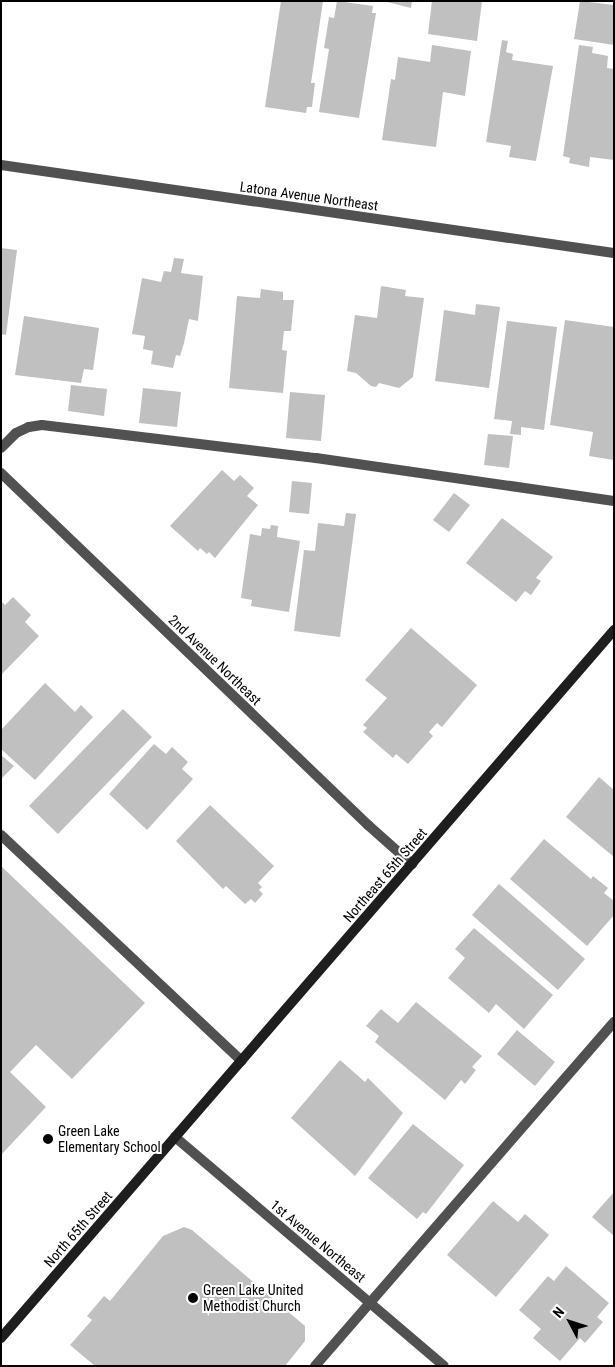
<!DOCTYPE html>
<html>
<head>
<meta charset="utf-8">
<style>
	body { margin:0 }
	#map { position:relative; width:615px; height:1367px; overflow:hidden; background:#fff; font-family:"Roboto Condensed",sans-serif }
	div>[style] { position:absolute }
	.building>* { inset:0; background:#c0c0c0 }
	.service>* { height:10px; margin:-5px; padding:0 5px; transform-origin:5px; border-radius:5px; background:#515151 }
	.minor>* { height:10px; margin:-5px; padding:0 5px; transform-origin:5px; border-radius:5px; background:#515151 }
	.tertiary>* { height:10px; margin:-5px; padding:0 5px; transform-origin:5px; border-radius:5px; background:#515151 }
	.secondary>* { height:10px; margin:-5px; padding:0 5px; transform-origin:5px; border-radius:5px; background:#1e1e1e }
	.dots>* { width:14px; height:14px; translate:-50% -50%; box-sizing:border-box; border:2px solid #fff; border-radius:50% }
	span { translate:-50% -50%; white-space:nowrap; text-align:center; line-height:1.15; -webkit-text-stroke:4px #fff; paint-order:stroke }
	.street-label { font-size:14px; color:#000 }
	.poi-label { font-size:14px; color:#000 }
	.left { translate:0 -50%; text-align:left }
	.frame { position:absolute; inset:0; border:2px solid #000; pointer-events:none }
	.north { position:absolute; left:545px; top:1297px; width:50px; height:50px; -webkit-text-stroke:4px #fff; paint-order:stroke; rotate:310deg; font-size:14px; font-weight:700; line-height:20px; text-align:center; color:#000 }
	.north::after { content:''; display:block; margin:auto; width:18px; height:22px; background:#000; clip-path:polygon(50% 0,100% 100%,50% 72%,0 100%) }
</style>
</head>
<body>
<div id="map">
	<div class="building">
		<i style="clip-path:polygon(281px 1px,323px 1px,311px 83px,315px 83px,312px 107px,307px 107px,306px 113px,265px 107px)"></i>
		<i style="clip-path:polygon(337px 1px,373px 6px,372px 13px,376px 13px,359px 118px,319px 112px,329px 49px,324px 48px,329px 17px,334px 18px)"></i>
		<i style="clip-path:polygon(383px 1px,412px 1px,411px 8px)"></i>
		<i style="clip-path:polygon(432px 1px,482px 1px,477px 41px,428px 34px)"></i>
		<i style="clip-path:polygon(580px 1px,614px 5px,614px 45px,574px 39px)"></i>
		<i style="clip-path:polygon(502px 40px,508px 41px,506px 52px,513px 54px,512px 60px,553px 66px,536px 161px,509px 157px,511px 146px,486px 142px)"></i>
		<i style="clip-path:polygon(432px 45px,471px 51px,465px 96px,443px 92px,436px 147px,382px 140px,391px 79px,395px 80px,398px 57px,430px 62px)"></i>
		<i style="clip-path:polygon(579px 45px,593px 47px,592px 53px,608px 56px,607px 68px,614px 69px,614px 160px,590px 157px,589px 167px,569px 163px,570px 158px,563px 156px)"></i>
		<i style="clip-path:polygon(1px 248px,17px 250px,6px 335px,1px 334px)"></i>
		<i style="clip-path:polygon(174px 258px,184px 259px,181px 273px,203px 276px,198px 321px,189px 319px,184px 343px,180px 356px,176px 355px,173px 368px,151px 364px,153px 351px,143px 349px,145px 336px,132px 334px,142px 278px,161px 282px,164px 271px,171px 272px)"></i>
		<i style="clip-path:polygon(381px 286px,406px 290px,405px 296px,424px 298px,413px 377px,399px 388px,379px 383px,376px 387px,371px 386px,356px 373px,347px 371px,355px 315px,377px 318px)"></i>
		<i style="clip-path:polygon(261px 289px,283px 292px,283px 300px,294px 300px,291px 331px,284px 331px,282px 350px,287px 351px,283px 393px,229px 388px,237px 296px,260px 298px)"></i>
		<i style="clip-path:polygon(476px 304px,500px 307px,489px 388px,435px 381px,444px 310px,475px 315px)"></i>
		<i style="clip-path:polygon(24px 316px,99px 328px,93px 370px,84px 369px,81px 383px,15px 375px)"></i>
		<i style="clip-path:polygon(565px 320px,614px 327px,614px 460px,589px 456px,593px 432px,550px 425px)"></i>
		<i style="clip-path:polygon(507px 321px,557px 327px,544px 430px,521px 427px,521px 435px,510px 434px,512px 421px,494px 419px)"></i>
		<i style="clip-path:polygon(71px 385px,107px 389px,104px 416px,68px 411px)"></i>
		<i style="clip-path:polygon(143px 388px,181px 392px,177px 427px,139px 423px)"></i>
		<i style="clip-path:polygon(290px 392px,325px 395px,321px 441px,286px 438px)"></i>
		<i style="clip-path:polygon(488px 434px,513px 436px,509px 468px,484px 465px)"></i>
		<i style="clip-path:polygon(222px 470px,234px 481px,240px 475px,254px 488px,247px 496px,258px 505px,215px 558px,209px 552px,207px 554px,200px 548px,198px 551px,170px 526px)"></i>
		<i style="clip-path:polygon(292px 481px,312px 483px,309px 514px,289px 512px)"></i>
		<i style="clip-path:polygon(454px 493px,470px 505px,449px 532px,433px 520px)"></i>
		<i style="clip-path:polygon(346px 513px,356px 514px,340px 637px,294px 631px,304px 550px,315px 551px,318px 523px,344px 526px)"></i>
		<i style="clip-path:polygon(502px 518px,553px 557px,536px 578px,541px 581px,531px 595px,525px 591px,516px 602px,466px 563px)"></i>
		<i style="clip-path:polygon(271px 525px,278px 526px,277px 537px,300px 541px,289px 612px,251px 606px,252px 600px,241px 598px,250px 534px,261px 536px,262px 528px,270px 529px)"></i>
		<i style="clip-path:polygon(13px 597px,31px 615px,25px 622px,39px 636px,1px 675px,1px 601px,5px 605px)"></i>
		<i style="clip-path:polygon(411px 628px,477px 685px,442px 727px,437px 723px,429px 732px,433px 736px,408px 764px,396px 754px,393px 758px,363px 732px,367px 728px,363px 725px,387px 698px,365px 680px)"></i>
		<i style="clip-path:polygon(45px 683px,75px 712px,81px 705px,93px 717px,35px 780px,1px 749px,1px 730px)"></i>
		<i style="clip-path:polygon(123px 709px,152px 737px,58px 834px,29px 806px)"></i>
		<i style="clip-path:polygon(154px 744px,166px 754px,172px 747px,188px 762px,182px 769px,193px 779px,147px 830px,109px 794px)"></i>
		<i style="clip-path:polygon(1px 755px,14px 766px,1px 779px)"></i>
		<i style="clip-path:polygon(599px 777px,614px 790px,614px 857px,566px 817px)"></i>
		<i style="clip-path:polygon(210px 805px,274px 866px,258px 883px,262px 887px,259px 890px,263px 894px,255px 903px,251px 899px,245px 904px,226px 886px,223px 889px,176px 841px)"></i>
		<i style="clip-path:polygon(544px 839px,591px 879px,593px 876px,608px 888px,604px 893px,614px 901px,614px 915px,587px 946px,510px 879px)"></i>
		<i style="clip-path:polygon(1px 866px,145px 1003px,72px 1079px,36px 1045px,10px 1072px,46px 1107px,1px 1155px)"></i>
		<i style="clip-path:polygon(499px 884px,585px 959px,558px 990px,472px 915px)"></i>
		<i style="clip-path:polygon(474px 928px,553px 995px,524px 1029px,496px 1004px,489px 1013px,448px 978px,465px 958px,455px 949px)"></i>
		<i style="clip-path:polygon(416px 1002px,482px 1056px,472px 1067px,476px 1070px,465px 1084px,461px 1080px,445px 1100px,375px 1042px,379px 1036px,366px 1026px,381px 1009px,398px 1023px)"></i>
		<i style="clip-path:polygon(517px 1030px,555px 1062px,535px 1086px,497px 1054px)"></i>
		<i style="clip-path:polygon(340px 1060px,365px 1082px,368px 1078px,403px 1113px,355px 1176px,291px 1118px)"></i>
		<i style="clip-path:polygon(413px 1124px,464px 1165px,426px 1214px,423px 1212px,417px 1219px,368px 1178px)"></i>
		<i style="clip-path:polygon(614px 1192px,614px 1236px,592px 1217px)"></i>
		<i style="clip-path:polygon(493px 1201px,518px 1222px,525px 1214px,549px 1235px,496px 1297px,447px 1255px)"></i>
		<i style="clip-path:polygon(184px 1227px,192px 1230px,305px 1326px,305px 1341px,285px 1366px,95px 1366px,70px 1345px,92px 1320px,87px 1316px,104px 1296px,110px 1301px,163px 1236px)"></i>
		<i style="clip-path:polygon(566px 1266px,609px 1303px,597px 1317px,603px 1322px,585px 1343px,580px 1338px,560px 1361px,533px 1338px,541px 1329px,519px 1310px,548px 1276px,554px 1281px)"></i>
	</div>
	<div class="service">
		<i style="left:1px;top:448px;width:21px;rotate:-45deg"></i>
		<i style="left:16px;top:433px;width:14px;rotate:-25deg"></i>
		<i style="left:29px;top:427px;width:13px;rotate:-9deg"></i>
		<i style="left:42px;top:425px;width:276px;rotate:6.9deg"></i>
		<i style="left:316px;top:458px;width:301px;rotate:8.2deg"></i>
		<i style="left:1px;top:835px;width:330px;rotate:43.2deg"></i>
		<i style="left:315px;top:1366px;width:456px;rotate:-49deg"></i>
	</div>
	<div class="minor">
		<i style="left:1px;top:473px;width:509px;rotate:43.8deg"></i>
		<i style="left:368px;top:825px;width:59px;rotate:41.6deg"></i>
		<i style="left:175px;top:1137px;width:353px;rotate:40.4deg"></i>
	</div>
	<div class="tertiary">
		<i style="left:1px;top:165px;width:619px;rotate:8.17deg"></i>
	</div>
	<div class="secondary">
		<i style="left:1px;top:1338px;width:937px;rotate:-49.11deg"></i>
	</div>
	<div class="dots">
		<i style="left:48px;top:1139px;background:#000"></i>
		<i style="left:193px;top:1298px;background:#000"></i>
	</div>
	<div class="street-label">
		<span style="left:309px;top:196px;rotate:8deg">Latona Avenue Northeast</span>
		<span style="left:215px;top:660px;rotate:44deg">2nd Avenue Northeast</span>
		<span style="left:385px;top:875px;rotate:-49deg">Northeast 65th Street</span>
		<span style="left:78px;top:1229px;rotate:-49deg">North 65th Street</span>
		<span style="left:318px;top:1241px;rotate:40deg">1st Avenue Northeast</span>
	</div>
	<div class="poi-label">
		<span class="left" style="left:58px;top:1139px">Green Lake<br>Elementary School</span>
		<span class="left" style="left:203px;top:1298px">Green Lake United<br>Methodist Church</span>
	</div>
	<div class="frame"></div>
	<div class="north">N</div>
</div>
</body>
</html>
